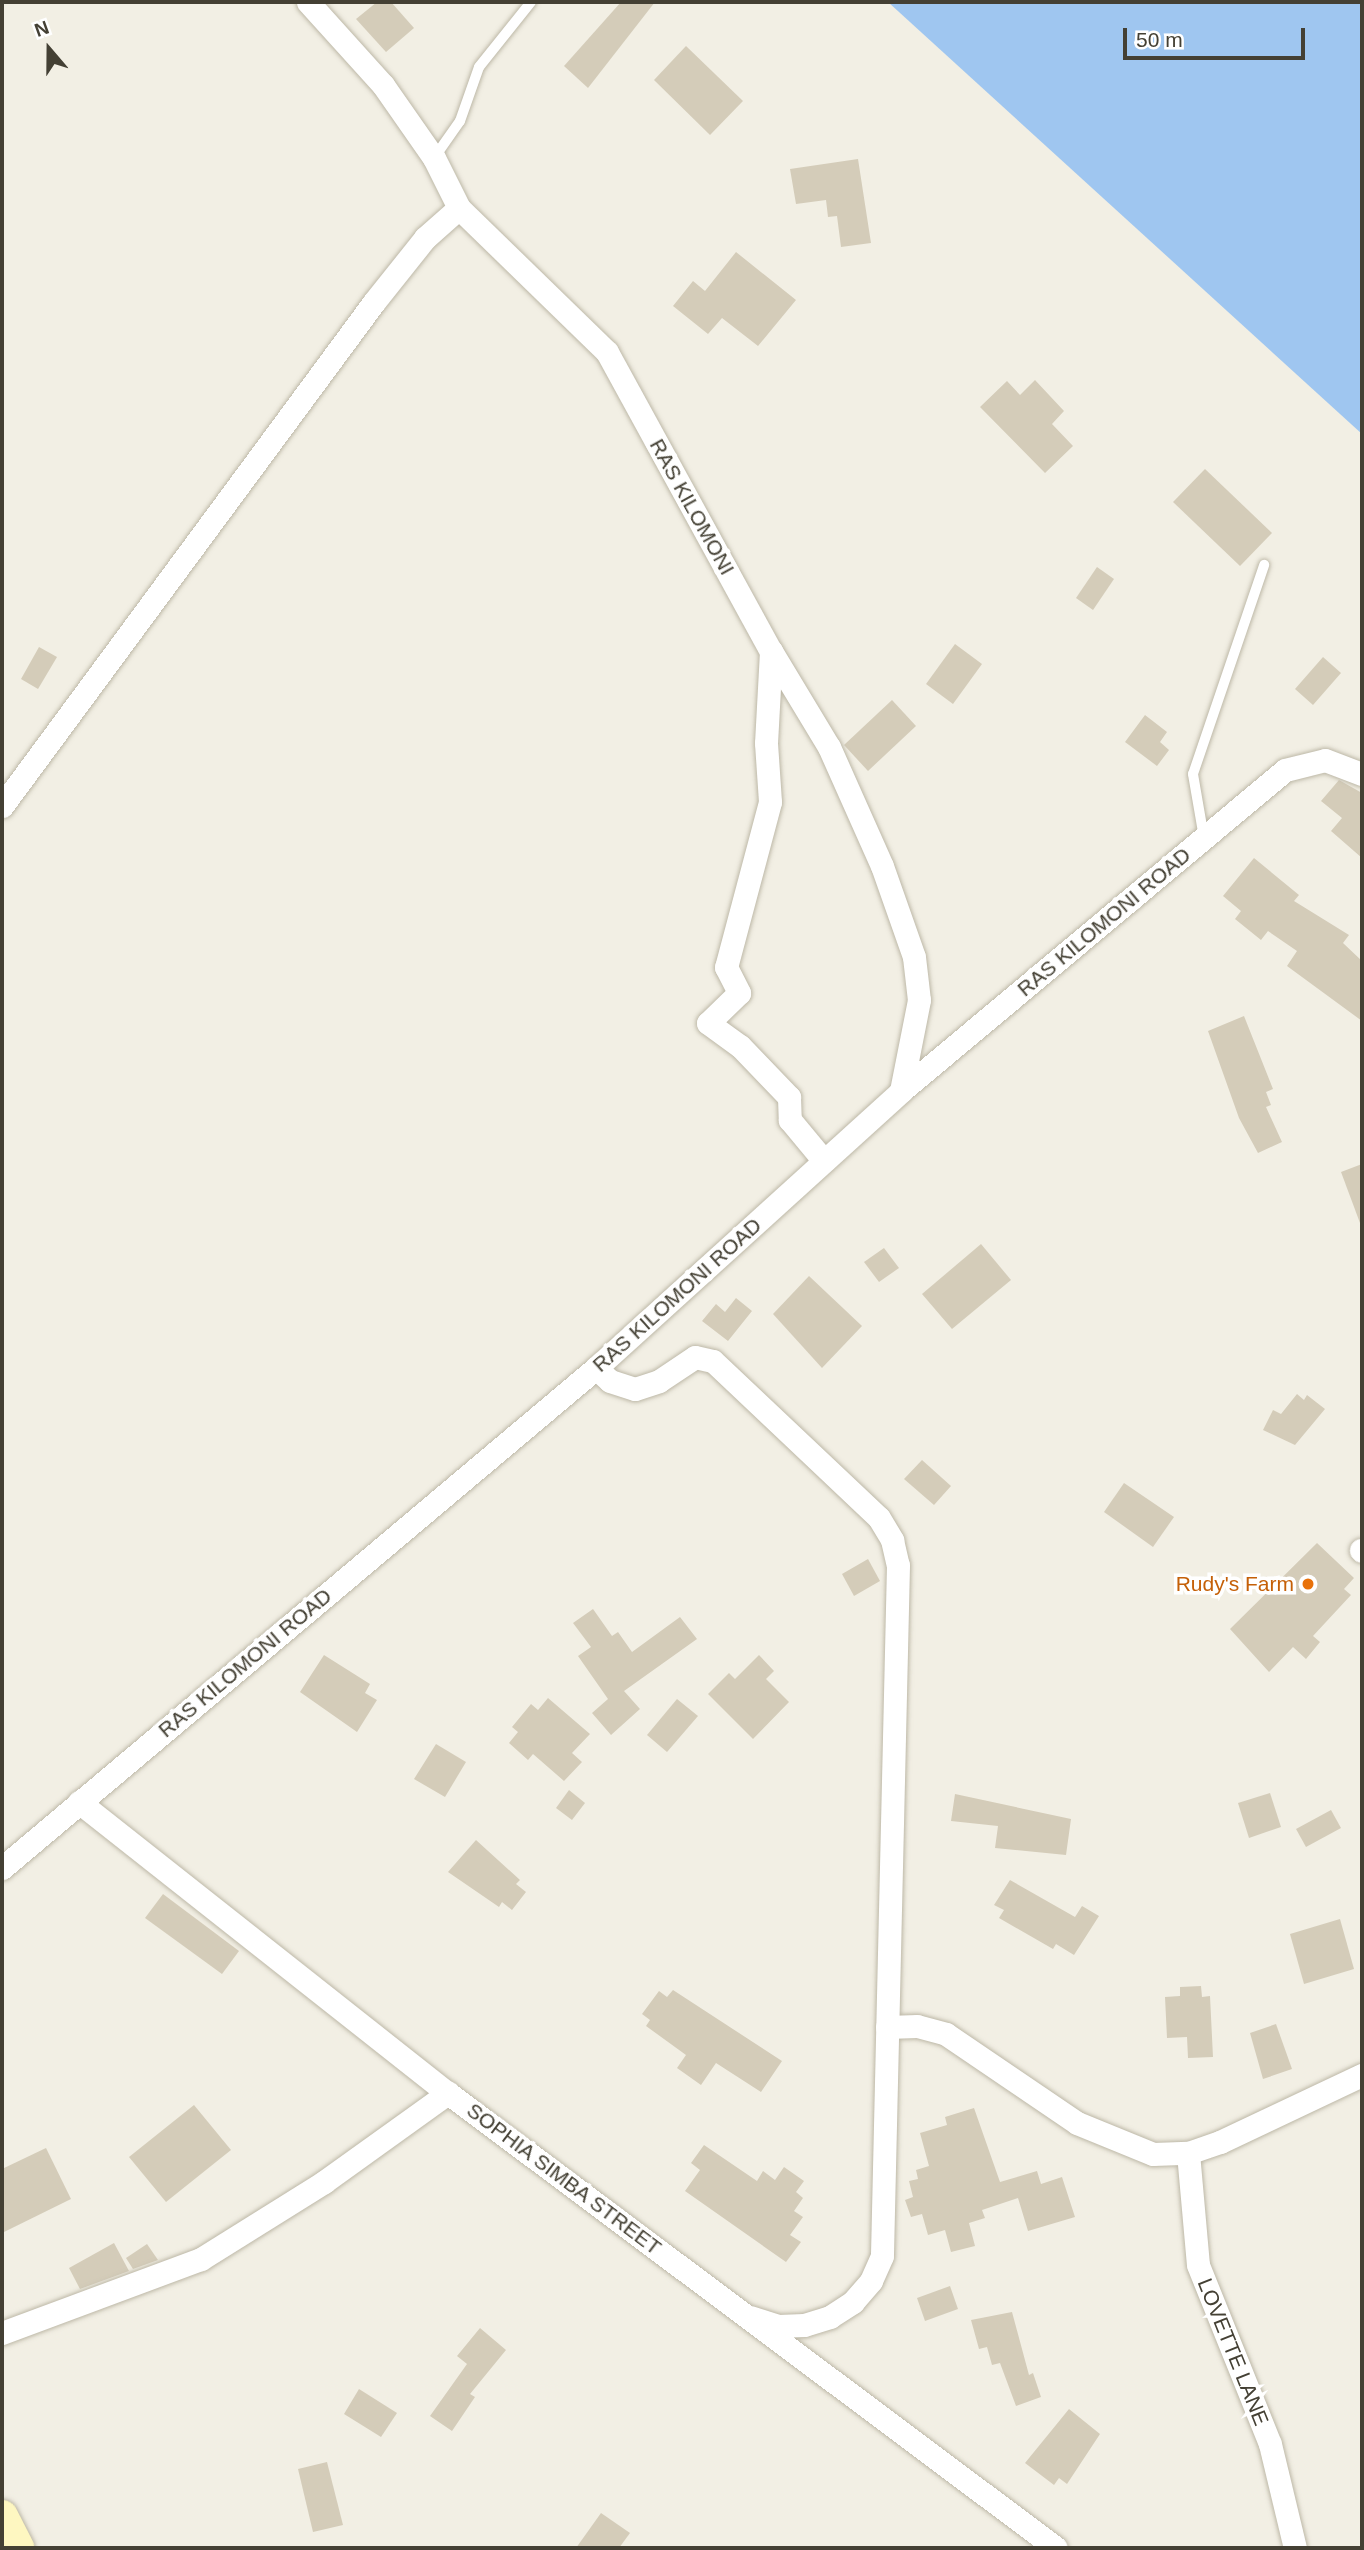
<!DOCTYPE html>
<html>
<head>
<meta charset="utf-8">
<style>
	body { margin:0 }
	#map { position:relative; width:1364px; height:2550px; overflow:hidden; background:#f2efe4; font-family:Helvetica,sans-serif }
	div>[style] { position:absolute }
	.water>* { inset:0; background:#9fc6f0 }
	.building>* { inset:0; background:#d4ccb9 }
	.roads { filter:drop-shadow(0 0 2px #bdb8a7) drop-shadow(0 0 2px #bdb8a7) }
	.lane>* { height:10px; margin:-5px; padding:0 5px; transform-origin:5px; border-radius:5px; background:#fff }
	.street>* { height:23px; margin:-11.5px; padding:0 11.5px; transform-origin:11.5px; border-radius:11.5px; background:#fff }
	.secondary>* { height:32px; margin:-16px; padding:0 16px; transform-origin:16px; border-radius:16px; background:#fef7c1 }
	.dots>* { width:19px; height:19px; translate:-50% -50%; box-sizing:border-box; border:4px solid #fff; border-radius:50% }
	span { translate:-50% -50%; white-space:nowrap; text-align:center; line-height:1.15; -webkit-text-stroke:7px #fff; paint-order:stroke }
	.street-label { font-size:21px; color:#444034 }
	.food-label { font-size:21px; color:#c56008 }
	.right { translate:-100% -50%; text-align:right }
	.frame { position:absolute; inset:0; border:4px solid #444034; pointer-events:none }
	.north { position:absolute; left:14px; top:14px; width:70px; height:70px; -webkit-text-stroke:5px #fff; paint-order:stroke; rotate:340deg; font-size:19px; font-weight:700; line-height:28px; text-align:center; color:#444034 }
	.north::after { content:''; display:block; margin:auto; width:24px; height:32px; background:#444034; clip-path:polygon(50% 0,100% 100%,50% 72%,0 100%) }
	.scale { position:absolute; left:1123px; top:28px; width:182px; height:32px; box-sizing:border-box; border:4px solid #444034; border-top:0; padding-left:9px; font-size:21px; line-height:24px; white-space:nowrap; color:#444034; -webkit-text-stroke:5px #fff; paint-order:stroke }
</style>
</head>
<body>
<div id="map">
	<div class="water">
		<i style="clip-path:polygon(888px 2px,1362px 2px,1362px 434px)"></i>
	</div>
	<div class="building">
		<i style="clip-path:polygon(377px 2px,391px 2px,414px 28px,386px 52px,356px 19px)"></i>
		<i style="clip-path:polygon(621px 2px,655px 2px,588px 88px,564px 66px)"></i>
		<i style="clip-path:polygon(686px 46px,743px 101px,710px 135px,654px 80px)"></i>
		<i style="clip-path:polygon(858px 159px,871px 243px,841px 247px,837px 216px,828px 217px,826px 200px,796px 204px,790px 169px)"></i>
		<i style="clip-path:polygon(736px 252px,796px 300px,758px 346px,722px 318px,708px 334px,673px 306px,693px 281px,705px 291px)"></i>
		<i style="clip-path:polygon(1035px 380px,1064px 411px,1052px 424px,1073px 446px,1045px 473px,980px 407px,1007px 381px,1020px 395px)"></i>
		<i style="clip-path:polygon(1205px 469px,1272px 533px,1240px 566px,1173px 502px)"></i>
		<i style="clip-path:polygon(1097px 567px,1114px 579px,1093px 610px,1076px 598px)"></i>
		<i style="clip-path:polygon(955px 644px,982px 664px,953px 704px,926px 684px)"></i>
		<i style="clip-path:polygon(39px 647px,57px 657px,38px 689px,21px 679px)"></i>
		<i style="clip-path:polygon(1323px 657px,1341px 673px,1313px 705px,1295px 689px)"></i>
		<i style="clip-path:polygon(892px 700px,916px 726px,868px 771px,844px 745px)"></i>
		<i style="clip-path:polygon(1145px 715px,1167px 732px,1160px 742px,1169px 750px,1157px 766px,1125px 742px)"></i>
		<i style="clip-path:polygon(1339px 780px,1362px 793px,1362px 858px,1331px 831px,1342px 818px,1321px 801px)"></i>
		<i style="clip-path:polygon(1254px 858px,1299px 895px,1294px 901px,1349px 935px,1343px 943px,1362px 961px,1362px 1021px,1287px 966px,1297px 951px,1268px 931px,1261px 940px,1235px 919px,1241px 911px,1223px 896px)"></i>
		<i style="clip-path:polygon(1244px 1016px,1273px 1089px,1266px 1092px,1271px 1105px,1266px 1107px,1282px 1142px,1258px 1153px,1239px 1118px,1208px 1031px)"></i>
		<i style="clip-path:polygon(1362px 1164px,1362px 1223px,1360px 1223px,1341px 1172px)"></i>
		<i style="clip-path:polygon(981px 1244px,1011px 1280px,952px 1329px,922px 1294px)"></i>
		<i style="clip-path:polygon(884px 1248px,899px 1268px,879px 1282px,864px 1262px)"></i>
		<i style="clip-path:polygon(809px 1276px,862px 1326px,822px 1368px,773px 1314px)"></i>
		<i style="clip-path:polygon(736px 1298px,752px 1311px,728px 1341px,702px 1321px,716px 1304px,725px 1312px)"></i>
		<i style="clip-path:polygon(1297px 1394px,1304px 1400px,1307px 1395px,1325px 1409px,1295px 1445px,1263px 1430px,1273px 1410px,1281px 1414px)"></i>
		<i style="clip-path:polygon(922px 1460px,951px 1486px,934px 1505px,904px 1479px)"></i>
		<i style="clip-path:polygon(1124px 1483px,1174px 1517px,1153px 1547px,1104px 1512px)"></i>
		<i style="clip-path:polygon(1317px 1543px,1354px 1578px,1344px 1589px,1351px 1595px,1313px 1636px,1320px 1642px,1306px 1659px,1293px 1647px,1269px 1672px,1230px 1629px)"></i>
		<i style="clip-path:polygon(868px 1559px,880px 1581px,854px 1596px,842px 1574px)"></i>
		<i style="clip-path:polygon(593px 1609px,612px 1636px,618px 1632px,632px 1652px,680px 1617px,697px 1639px,624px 1691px,640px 1709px,611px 1735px,592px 1713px,608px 1699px,578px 1656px,591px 1647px,573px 1623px)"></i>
		<i style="clip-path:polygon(324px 1655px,370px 1684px,365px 1693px,377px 1700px,357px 1732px,300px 1692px)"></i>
		<i style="clip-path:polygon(759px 1655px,774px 1671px,766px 1679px,789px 1702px,753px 1739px,708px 1694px,729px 1673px,735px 1679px)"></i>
		<i style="clip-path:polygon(548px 1698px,590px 1734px,572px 1753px,582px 1762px,564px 1781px,533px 1754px,528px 1760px,509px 1743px,518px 1732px,512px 1727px,531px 1704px,538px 1710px)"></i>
		<i style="clip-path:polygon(677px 1699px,698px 1716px,667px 1752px,647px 1735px)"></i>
		<i style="clip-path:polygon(436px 1744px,466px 1762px,445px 1797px,414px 1779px)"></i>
		<i style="clip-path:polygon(569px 1790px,585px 1803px,572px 1820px,556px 1808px)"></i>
		<i style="clip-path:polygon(1270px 1793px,1281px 1827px,1249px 1838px,1238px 1803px)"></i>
		<i style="clip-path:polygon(955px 1794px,1071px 1819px,1066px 1855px,995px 1848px,998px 1826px,951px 1821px)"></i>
		<i style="clip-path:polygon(1331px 1810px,1341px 1828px,1306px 1847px,1296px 1829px)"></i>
		<i style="clip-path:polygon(476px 1840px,520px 1880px,516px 1884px,526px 1892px,512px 1910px,502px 1902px,499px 1907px,448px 1872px)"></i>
		<i style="clip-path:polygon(1010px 1880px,1075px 1917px,1082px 1906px,1099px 1916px,1074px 1955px,1056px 1944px,1053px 1949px,999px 1918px,1004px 1910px,994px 1905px)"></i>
		<i style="clip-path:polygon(163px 1894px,239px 1951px,222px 1974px,145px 1918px)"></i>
		<i style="clip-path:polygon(1340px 1919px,1354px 1969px,1304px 1984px,1290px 1934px)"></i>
		<i style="clip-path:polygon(1201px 1986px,1202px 1997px,1210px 1996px,1213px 2057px,1188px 2058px,1187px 2037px,1167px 2038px,1165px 1997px,1180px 1996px,1180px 1987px)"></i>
		<i style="clip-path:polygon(673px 1990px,782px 2061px,761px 2092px,716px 2063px,701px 2085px,677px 2068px,686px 2055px,646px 2026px,650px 2020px,642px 2014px,659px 1991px,667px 1997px)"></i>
		<i style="clip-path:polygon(1276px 2024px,1292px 2069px,1263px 2079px,1250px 2033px)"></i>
		<i style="clip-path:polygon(194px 2105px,231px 2150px,166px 2202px,129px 2157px)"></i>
		<i style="clip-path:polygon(974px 2108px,1000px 2182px,1037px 2171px,1041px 2184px,1062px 2177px,1075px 2217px,1028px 2231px,1018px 2198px,982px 2210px,985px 2218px,969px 2223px,975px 2246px,951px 2252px,945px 2230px,928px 2235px,922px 2214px,911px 2217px,905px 2200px,913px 2197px,909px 2181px,918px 2179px,916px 2170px,929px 2166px,920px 2133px,947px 2125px,945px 2117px)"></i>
		<i style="clip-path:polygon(704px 2145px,757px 2181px,763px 2171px,775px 2180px,784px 2167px,804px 2181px,796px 2192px,803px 2198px,794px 2211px,803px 2217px,790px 2235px,801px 2242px,786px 2262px,685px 2191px,700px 2170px,691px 2163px)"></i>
		<i style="clip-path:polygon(46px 2148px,71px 2199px,2px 2233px,2px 2169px)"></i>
		<i style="clip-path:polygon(114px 2243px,129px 2271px,80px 2289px,69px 2268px)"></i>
		<i style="clip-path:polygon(147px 2244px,158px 2260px,133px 2269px,126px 2258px)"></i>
		<i style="clip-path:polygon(950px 2286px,958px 2309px,925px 2321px,917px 2298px)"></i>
		<i style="clip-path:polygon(1012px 2312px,1029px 2375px,1033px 2373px,1041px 2397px,1016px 2406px,1000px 2363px,992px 2365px,987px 2347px,979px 2349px,971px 2320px)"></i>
		<i style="clip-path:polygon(480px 2328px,506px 2350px,470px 2394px,475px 2397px,452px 2431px,430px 2416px,467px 2364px,457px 2356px)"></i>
		<i style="clip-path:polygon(359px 2389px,397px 2413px,381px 2437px,344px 2414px)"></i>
		<i style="clip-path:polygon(1069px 2409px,1100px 2434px,1067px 2484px,1059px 2478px,1054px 2485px,1025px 2463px)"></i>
		<i style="clip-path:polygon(327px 2462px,343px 2525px,313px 2532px,298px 2469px)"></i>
		<i style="clip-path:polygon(601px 2513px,630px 2533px,619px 2548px,576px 2548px)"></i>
	</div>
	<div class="roads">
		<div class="lane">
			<i style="left:434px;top:158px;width:45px;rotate:-54.9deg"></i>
			<i style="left:460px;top:121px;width:57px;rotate:-70.6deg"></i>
			<i style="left:479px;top:67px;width:83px;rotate:-51.3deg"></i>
			<i style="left:1204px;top:838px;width:65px;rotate:-99.8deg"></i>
			<i style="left:1193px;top:774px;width:221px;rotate:-71.2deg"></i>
		</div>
		<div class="street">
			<i style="left:308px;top:2px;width:112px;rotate:47.9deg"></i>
			<i style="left:383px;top:85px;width:89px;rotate:55.1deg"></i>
			<i style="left:434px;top:158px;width:56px;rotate:63.4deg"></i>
			<i style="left:459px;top:208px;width:206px;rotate:44.2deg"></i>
			<i style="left:607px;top:352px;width:341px;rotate:61.3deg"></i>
			<i style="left:771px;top:651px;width:112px;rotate:58.9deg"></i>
			<i style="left:829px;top:747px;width:130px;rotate:66deg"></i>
			<i style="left:882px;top:866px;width:96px;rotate:70.6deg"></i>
			<i style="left:914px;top:957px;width:43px;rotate:83.4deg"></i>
			<i style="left:919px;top:1000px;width:93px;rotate:101.2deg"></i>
			<i style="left:771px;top:651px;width:92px;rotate:93.1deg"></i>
			<i style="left:766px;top:743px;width:59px;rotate:86.1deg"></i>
			<i style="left:770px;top:802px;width:171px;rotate:104.9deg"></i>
			<i style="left:726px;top:967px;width:29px;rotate:63deg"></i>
			<i style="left:739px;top:993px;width:43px;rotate:135.9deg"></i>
			<i style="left:708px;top:1023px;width:39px;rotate:36deg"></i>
			<i style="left:740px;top:1046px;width:71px;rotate:46.1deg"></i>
			<i style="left:789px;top:1097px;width:23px;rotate:88deg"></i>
			<i style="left:790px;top:1120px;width:53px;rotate:50.3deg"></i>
			<i style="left:2px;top:806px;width:626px;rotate:-53.57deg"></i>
			<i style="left:374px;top:302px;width:82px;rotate:-51.4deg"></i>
			<i style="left:425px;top:238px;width:45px;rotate:-41.4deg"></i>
			<i style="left:596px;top:1368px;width:19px;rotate:43deg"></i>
			<i style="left:610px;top:1381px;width:26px;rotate:18deg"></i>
			<i style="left:635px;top:1389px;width:25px;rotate:-18deg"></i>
			<i style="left:659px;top:1381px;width:43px;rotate:-33.7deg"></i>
			<i style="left:695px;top:1357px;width:18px;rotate:13deg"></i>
			<i style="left:713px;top:1361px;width:228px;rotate:43.4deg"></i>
			<i style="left:879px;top:1518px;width:26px;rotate:59deg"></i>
			<i style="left:892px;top:1540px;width:26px;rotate:77deg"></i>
			<i style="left:898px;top:1565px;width:691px;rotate:91.33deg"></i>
			<i style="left:882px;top:2256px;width:27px;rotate:114deg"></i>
			<i style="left:871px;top:2281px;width:28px;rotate:131deg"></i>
			<i style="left:853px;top:2302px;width:27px;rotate:147deg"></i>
			<i style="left:830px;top:2317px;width:27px;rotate:163deg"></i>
			<i style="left:804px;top:2325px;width:26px;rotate:178deg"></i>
			<i style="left:778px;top:2326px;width:28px;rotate:-162deg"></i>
			<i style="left:1361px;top:1550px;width:1px;rotate:45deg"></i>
			<i style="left:79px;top:1802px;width:470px;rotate:38.3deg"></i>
			<i style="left:448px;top:2093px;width:759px;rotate:36.81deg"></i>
			<i style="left:2px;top:1868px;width:776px;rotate:-40.09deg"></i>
			<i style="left:596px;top:1368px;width:412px;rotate:-42.2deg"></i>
			<i style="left:901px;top:1091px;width:500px;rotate:-39.89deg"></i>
			<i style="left:1285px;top:770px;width:41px;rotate:-14deg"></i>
			<i style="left:1325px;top:760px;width:40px;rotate:21deg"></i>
			<i style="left:887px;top:2027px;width:30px;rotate:-2deg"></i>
			<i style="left:917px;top:2026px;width:30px;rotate:15deg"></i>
			<i style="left:946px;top:2034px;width:158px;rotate:34.2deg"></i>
			<i style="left:1077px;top:2123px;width:82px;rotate:22.2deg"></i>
			<i style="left:1153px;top:2154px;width:35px;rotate:-2deg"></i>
			<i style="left:1188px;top:2153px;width:34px;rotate:-19deg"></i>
			<i style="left:1220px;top:2142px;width:157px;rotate:-25.3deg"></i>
			<i style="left:1188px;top:2153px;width:112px;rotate:84.9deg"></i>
			<i style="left:1198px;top:2265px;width:193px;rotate:68.1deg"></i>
			<i style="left:1270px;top:2444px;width:107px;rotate:76.5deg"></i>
			<i style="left:2px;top:2333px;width:212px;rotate:-20.4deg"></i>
			<i style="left:201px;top:2259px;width:145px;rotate:-32deg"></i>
			<i style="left:324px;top:2182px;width:153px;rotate:-35.7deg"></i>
		</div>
		<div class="secondary">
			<i style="left:2px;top:2516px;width:36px;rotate:63deg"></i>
		</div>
	</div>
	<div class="dots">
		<i style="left:1308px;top:1584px;background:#e8710a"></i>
	</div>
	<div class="street-label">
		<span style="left:692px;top:507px;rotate:61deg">RAS KILOMONI</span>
		<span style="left:1104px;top:922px;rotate:-40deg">RAS KILOMONI ROAD</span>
		<span style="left:677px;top:1295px;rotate:-42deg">RAS KILOMONI ROAD</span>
		<span style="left:245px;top:1663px;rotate:-40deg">RAS KILOMONI ROAD</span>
		<span style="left:564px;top:2179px;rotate:37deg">SOPHIA SIMBA STREET</span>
		<span style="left:1233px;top:2352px;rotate:68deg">LOVETTE LANE</span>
	</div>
	<div class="food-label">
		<span class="right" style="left:1294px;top:1584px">Rudy's Farm</span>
	</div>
	<div class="frame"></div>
	<div class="north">N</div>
	<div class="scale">50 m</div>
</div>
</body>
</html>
